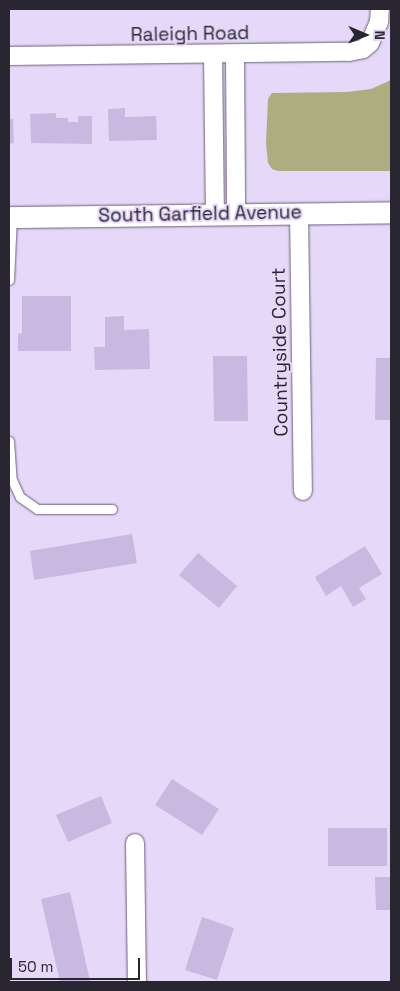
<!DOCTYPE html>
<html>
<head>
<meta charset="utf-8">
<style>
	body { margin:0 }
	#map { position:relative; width:400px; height:991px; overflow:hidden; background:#e5d8f8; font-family:"Space Grotesk",sans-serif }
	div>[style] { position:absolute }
	.water>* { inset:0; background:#aead82 }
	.building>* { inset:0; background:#c9b9e1 }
	.roads { filter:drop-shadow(0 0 1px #6c607c) drop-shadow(0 0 1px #6c607c) }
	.service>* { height:9px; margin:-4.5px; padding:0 4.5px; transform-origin:4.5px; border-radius:4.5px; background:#fff }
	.minor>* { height:18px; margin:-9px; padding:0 9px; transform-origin:9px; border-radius:9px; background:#fff }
	.tertiary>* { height:21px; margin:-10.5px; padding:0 10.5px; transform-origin:10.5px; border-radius:10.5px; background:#fff }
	span { translate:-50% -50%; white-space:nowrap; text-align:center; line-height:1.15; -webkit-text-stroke:4px #e5d8f8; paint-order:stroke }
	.street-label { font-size:19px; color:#2a2631 }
	.frame { position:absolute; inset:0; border:10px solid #2a2631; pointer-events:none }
	.north { position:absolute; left:340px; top:10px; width:50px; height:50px; -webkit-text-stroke:4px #e5d8f8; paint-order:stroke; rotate:91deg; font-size:14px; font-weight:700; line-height:20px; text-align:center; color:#2a2631 }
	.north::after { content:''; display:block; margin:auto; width:18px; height:22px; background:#2a2631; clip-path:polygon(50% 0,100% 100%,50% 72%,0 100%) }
	.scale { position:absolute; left:10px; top:958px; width:130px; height:22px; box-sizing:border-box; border:2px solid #2a2631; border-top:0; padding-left:6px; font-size:15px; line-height:18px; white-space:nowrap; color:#2a2631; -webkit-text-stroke:4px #e5d8f8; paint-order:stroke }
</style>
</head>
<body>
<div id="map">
	<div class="water">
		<i style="clip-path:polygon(391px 80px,391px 171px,278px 171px,272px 169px,268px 163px,266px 143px,268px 99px,272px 93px,347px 92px,371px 89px)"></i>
	</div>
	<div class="building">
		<i style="clip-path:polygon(125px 108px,125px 117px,156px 116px,157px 140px,109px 141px,108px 109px)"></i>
		<i style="clip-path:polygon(56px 113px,56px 118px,68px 118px,68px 122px,78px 122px,78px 116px,92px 116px,92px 144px,31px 143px,30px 114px)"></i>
		<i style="clip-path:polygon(9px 119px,13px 119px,14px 143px,9px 144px)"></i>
		<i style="clip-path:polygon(22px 296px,71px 296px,71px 351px,18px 351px,18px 334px,22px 333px)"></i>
		<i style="clip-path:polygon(124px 316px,124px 330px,149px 329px,150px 369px,95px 370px,94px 347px,105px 347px,105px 317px)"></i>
		<i style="clip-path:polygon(213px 356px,247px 356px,248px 421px,214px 421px)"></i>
		<i style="clip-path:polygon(376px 358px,391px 358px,391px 420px,375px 420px)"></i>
		<i style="clip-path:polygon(132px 534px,137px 563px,34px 580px,30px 551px)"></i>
		<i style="clip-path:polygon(365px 546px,382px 574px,359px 588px,366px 599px,353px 607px,341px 586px,326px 596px,315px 577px)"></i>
		<i style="clip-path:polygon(198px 553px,237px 586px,219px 608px,179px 575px)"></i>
		<i style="clip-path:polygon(172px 779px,219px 809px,202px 835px,155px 805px)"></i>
		<i style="clip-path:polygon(101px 796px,112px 823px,68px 842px,56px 815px)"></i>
		<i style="clip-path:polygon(328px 828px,387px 828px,387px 866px,328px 866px)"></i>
		<i style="clip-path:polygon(375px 877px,391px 877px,391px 910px,376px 910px)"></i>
		<i style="clip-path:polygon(70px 892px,90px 981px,86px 982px,60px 982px,41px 899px)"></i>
		<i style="clip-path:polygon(202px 917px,234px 928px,217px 980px,185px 970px)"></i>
	</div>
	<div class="roads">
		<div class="service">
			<i style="left:9px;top:280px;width:63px;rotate:-87.3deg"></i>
			<i style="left:9px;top:441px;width:39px;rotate:86deg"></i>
			<i style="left:12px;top:480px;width:19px;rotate:65deg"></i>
			<i style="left:20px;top:497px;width:21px;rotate:35deg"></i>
			<i style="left:37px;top:509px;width:75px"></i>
		</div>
		<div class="minor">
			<i style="left:213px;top:55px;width:159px;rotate:89.3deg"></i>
			<i style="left:235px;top:55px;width:159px;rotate:89.6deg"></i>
			<i style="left:9px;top:56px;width:340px;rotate:-0.7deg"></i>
			<i style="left:349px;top:52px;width:14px;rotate:-12deg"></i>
			<i style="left:363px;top:49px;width:9px;rotate:-41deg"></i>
			<i style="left:370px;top:43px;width:23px;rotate:-67deg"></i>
			<i style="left:379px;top:22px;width:13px;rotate:-86deg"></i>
			<i style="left:299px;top:213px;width:278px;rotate:89.2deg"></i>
			<i style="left:135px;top:843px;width:139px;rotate:89.2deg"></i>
		</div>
		<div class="tertiary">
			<i style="left:9px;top:217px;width:382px;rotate:-0.7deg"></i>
		</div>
	</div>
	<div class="street-label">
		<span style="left:190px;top:34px;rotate:-1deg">Raleigh Road</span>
		<span style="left:200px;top:214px;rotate:-1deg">South Garfield Avenue</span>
		<span style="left:280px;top:352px;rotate:-91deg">Countryside Court</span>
	</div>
	<div class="frame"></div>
	<div class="north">N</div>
	<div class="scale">50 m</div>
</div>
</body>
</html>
